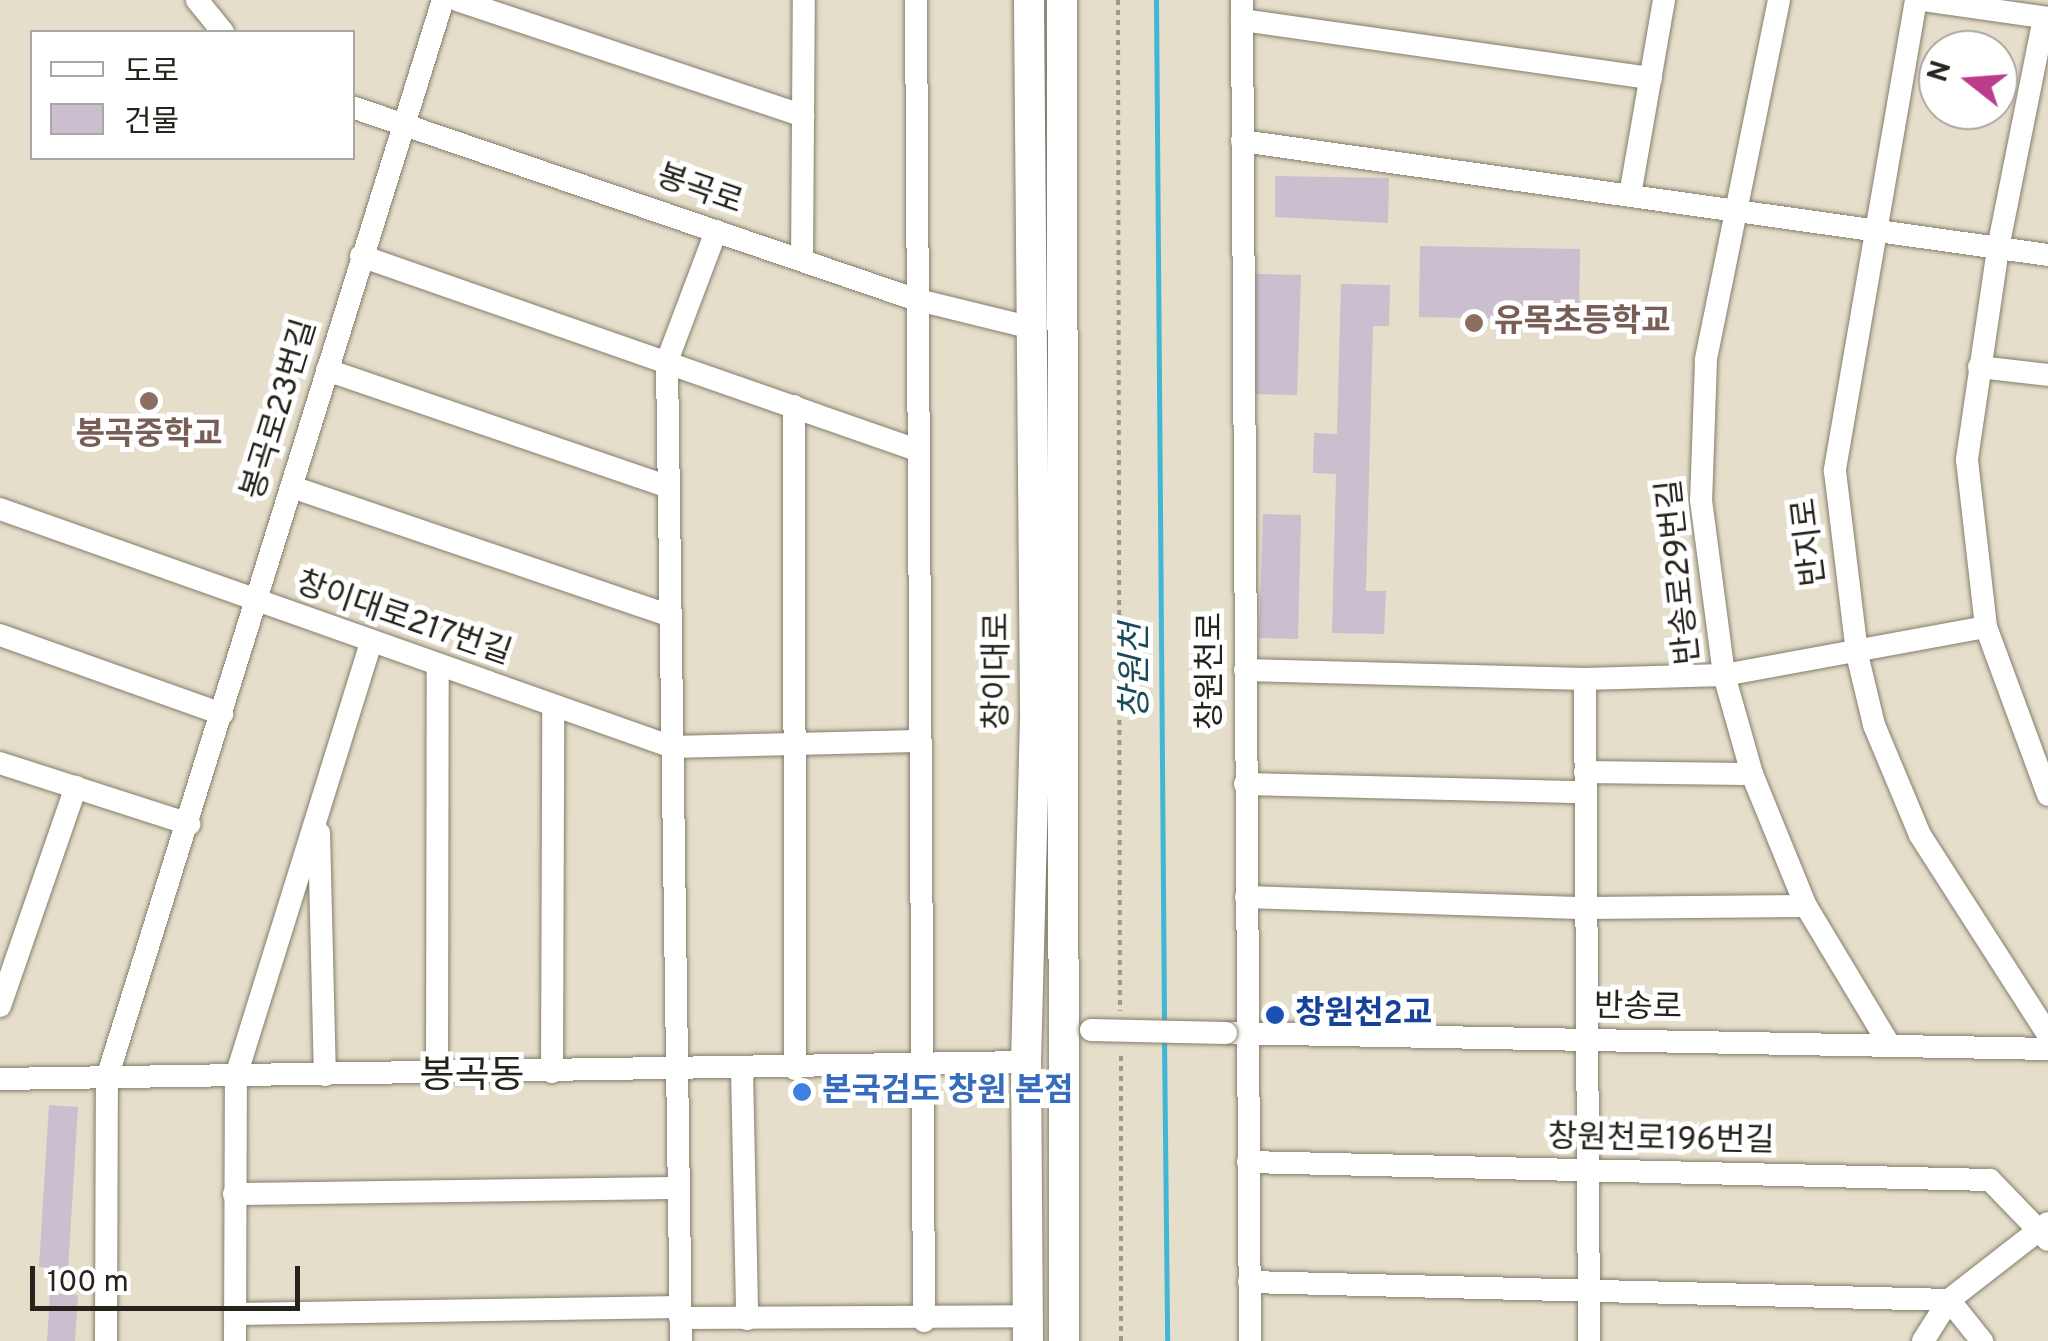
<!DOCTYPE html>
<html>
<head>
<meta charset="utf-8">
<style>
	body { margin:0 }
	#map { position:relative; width:2048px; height:1341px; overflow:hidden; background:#e5deca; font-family:Overpass,"Noto Sans KR",sans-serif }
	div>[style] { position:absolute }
	.stream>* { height:5px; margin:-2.5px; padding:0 2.5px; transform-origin:2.5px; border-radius:2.5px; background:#43b6d5 }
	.building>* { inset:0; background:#cabecf }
	.path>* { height:4px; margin-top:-2px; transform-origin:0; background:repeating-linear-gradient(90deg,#9f998a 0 5px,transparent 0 10px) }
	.roads { filter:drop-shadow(0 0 2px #847d6c) drop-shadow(0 0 2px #847d6c) }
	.minor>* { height:22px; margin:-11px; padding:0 11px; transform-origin:11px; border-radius:11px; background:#fff }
	.major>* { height:30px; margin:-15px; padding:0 15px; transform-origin:15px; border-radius:15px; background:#fff }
	.bridges { filter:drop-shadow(0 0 2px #847d6c) drop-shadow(0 0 2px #847d6c) }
	.minor-bridge>* { height:22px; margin:-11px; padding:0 11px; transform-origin:11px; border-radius:11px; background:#fff }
	.dots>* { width:28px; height:28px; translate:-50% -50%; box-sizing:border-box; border:5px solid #fff; border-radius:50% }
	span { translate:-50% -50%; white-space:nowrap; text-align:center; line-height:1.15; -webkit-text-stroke:10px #fff; paint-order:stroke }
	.street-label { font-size:32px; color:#26231c }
	.education-label { font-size:32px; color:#785e54; font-weight:700 }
	.left { translate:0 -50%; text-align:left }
	.transit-label { font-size:32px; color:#164399; font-weight:700 }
	.shop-label { font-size:32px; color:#366cbe; font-weight:700 }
	.water-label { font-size:35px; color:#1a4b58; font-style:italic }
	.quarter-label { font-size:38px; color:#26231c }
	.legend { position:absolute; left:30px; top:30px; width:325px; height:130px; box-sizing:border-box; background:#fff; border:2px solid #a8a7a4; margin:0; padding:12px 18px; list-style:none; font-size:30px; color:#26231c }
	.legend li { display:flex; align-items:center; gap:20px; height:50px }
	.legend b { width:50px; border:2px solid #a8a7a4 }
	.north { position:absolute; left:1918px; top:30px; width:100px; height:100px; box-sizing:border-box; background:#fff; border:2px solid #a8a7a4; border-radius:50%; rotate:287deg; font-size:28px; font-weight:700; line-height:40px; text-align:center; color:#26231c }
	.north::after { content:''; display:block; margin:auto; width:35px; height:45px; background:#bb3c8a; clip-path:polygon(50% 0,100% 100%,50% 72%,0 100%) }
	.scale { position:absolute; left:30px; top:1266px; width:270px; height:45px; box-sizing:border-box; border:5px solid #26231c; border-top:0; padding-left:12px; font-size:30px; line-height:35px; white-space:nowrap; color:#26231c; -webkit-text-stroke:8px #fff; paint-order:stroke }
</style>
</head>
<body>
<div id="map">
	<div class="stream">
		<i style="left:1156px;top:0;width:1027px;rotate:89.55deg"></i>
		<i style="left:1164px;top:1038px;width:303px;rotate:89.4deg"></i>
	</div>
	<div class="building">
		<i style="clip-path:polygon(1275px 176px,1389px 178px,1388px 223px,1275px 217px)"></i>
		<i style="clip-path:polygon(1420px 246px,1580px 249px,1579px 320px,1419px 317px)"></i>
		<i style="clip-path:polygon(1255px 274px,1301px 275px,1297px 395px,1252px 394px)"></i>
		<i style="clip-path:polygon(1341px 284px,1390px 285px,1389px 326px,1373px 326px,1366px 591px,1386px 591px,1384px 634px,1332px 633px,1336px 474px,1313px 473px,1314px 433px,1337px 434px)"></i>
		<i style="clip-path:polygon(1263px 514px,1301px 515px,1298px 639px,1259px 638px)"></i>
		<i style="clip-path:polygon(49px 1105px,78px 1107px,68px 1269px,39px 1267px)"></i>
		<i style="clip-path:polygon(50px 1293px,78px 1295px,75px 1341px,47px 1341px)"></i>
	</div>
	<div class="path">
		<i style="left:1118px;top:0;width:1011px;rotate:89.89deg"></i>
		<i style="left:1121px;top:1341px;width:290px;rotate:-90deg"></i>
	</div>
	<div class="roads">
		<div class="minor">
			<i style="left:197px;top:0;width:41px;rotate:50.9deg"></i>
			<i style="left:457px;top:0;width:365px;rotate:18.5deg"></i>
			<i style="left:916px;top:0;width:1321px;rotate:89.65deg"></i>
			<i style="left:1242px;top:0;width:1341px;rotate:89.66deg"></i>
			<i style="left:1779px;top:0;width:367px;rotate:101.5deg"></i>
			<i style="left:1706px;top:360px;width:140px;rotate:92deg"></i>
			<i style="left:1701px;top:500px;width:177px;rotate:82.5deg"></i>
			<i style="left:1724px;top:675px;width:103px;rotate:74.2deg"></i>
			<i style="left:1752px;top:774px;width:143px;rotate:67.8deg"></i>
			<i style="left:1806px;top:906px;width:163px;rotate:59deg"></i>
			<i style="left:1916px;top:0;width:478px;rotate:99.8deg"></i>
			<i style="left:1835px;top:471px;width:184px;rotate:83.1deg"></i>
			<i style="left:1857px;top:654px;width:73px;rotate:76.5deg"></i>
			<i style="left:1874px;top:725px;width:119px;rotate:67.3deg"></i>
			<i style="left:1920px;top:835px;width:237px;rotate:57.3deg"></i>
			<i style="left:1922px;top:0;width:127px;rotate:8.1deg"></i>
			<i style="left:2044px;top:18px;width:236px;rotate:101.3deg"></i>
			<i style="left:1998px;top:249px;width:213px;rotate:98.4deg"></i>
			<i style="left:1967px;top:460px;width:168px;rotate:83.5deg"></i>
			<i style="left:1986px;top:627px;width:179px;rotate:69.7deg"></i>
			<i style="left:1242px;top:20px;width:413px;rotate:8.1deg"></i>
			<i style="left:352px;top:107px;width:594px;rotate:18.86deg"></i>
			<i style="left:914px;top:299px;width:117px;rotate:13.8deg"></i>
			<i style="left:1242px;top:141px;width:814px;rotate:8.05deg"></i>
			<i style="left:1630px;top:195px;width:198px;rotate:-80.1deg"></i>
			<i style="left:361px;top:256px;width:586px;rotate:19.24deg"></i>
			<i style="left:802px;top:260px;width:260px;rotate:-89.6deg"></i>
			<i style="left:1979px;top:367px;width:69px;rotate:6.6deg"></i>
			<i style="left:327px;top:370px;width:361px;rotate:18.9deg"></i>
			<i style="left:794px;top:406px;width:663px;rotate:89.91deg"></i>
			<i style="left:292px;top:487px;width:399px;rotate:18.8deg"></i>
			<i style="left:0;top:509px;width:713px;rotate:19.5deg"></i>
			<i style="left:672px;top:747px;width:244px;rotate:-1.4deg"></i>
			<i style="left:0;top:635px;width:236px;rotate:19.6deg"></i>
			<i style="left:1245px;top:670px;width:340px;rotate:1.5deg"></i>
			<i style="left:1585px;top:679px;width:139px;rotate:-1.6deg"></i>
			<i style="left:1724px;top:675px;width:266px;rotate:-10.4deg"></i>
			<i style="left:1585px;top:679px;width:662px;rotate:89.65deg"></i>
			<i style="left:0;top:763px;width:199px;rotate:17.9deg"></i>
			<i style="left:1585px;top:772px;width:167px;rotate:0.7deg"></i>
			<i style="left:1245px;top:784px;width:338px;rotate:1.4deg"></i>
			<i style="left:319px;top:833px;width:242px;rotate:88.6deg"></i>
			<i style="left:1246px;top:897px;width:340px;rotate:1.9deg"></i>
			<i style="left:1586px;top:908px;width:220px;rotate:-0.5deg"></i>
			<i style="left:0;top:1006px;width:232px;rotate:-70.9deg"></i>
			<i style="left:1232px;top:1033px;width:816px;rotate:1.12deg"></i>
			<i style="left:742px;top:1070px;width:249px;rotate:88.8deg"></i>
			<i style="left:552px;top:1072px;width:366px;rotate:-89.8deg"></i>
			<i style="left:437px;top:1074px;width:408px;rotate:-89.9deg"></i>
			<i style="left:0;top:1079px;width:1026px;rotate:-0.95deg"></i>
			<i style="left:1248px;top:1162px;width:742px;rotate:1.39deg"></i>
			<i style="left:1990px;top:1180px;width:83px;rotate:46deg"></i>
			<i style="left:234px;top:1194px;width:445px;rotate:-0.8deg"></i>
			<i style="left:1249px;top:1282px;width:700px;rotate:1.47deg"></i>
			<i style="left:1949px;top:1300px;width:53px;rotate:51.2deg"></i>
			<i style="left:235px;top:1314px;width:445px;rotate:-0.9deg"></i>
			<i style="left:680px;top:1318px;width:347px;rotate:-0.3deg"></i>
			<i style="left:106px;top:1341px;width:263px;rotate:-89.8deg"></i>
			<i style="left:107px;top:1078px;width:1129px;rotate:-72.69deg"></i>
			<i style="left:235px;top:1341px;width:265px;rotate:-89.8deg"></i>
			<i style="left:236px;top:1076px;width:454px;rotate:-72.7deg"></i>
			<i style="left:681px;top:1341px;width:980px;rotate:-90.82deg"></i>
			<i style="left:667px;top:361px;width:139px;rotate:-69.3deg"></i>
			<i style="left:1923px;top:1341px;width:49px;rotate:-57.6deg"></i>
			<i style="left:1949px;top:1300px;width:125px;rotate:-37.9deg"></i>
		</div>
		<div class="major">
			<i style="left:1062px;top:0;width:1341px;rotate:89.91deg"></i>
			<i style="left:1028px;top:1341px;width:279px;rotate:-90.4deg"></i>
			<i style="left:1026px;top:1062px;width:354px;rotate:-88.5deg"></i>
			<i style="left:1035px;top:708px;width:708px;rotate:-90.49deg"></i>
		</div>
	</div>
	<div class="bridges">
		<div class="minor-bridge">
			<i style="left:1091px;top:1030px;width:135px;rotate:1.3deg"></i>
		</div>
	</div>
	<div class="dots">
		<i style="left:1474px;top:323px;background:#8d6e63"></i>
		<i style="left:149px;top:401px;background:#8d6e63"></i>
		<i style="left:1275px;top:1015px;background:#1a4fb4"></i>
		<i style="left:802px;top:1092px;background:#3f7fe0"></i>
	</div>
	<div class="street-label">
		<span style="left:699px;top:191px;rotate:19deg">봉곡로</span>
		<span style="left:281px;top:410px;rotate:-73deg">봉곡로23번길</span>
		<span style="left:1811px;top:542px;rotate:-97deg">반지로</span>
		<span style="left:1681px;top:572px;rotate:-96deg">반송로29번길</span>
		<span style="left:403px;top:620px;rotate:19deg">창이대로217번길</span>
		<span style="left:999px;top:671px;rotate:-90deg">창이대로</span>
		<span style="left:1212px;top:671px;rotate:-90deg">창원천로</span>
		<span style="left:1638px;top:1009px;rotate:1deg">반송로</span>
		<span style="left:1661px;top:1141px;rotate:1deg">창원천로196번길</span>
	</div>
	<div class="education-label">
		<span class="left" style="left:1494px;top:323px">유목초등학교</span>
		<span style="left:149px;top:436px">봉곡중학교</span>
	</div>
	<div class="transit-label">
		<span class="left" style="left:1295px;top:1015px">창원천2교</span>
	</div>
	<div class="shop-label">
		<span class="left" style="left:822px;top:1092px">본국검도 창원 본점</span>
	</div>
	<div class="water-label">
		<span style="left:1137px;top:671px;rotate:-90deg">창원천</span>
	</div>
	<div class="quarter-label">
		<span style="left:472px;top:1078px">봉곡동</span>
	</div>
	<ul class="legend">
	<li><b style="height:12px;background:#fff"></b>도로</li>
	<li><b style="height:28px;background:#cabecf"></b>건물</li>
	</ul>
	<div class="north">N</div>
	<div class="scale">100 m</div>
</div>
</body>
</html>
